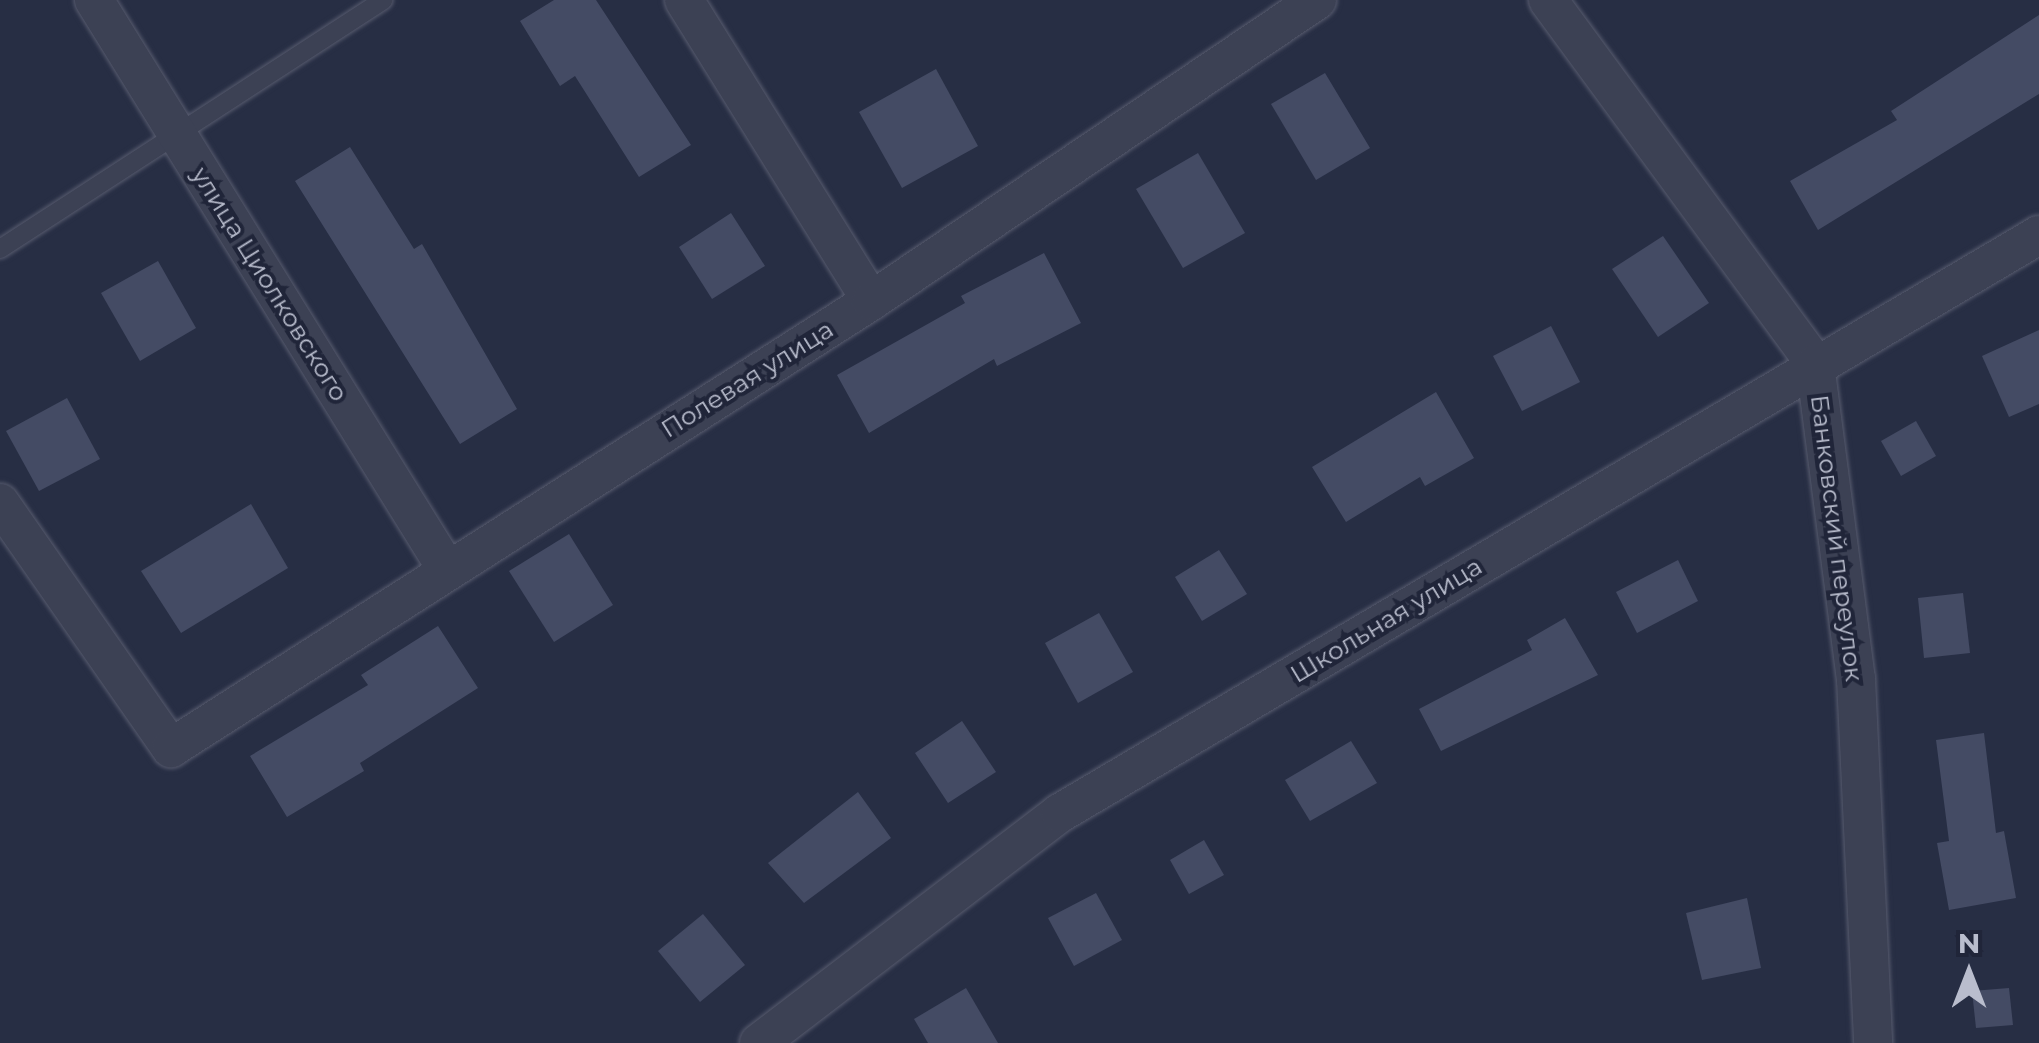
<!DOCTYPE html>
<html>
<head>
<meta charset="utf-8">
<style>
	body { margin:0 }
	#map { position:relative; width:2039px; height:1043px; overflow:hidden; background:#272e44; font-family:Montserrat,sans-serif }
	div>[style] { position:absolute }
	.building>* { inset:0; background:#444b64 }
	.roads { filter:drop-shadow(0 0 2px #575b6e) drop-shadow(0 0 2px #575b6e) }
	.service>* { height:18px; margin:-9px; padding:0 9px; transform-origin:9px; border-radius:9px; background:#3c4154 }
	.minor>* { height:38px; margin:-19px; padding:0 19px; transform-origin:19px; border-radius:19px; background:#3c4154 }
	span { translate:-50% -50%; white-space:nowrap; text-align:center; line-height:1.15; -webkit-text-stroke:8px #202539; paint-order:stroke }
	.street-label { font-size:25px; color:#b9bdcd }
	.north { position:absolute; left:1919px; top:923px; width:100px; height:100px; -webkit-text-stroke:8px #202539; paint-order:stroke; rotate:0deg; font-size:28px; font-weight:700; line-height:40px; text-align:center; color:#b9bdcd }
	.north::after { content:''; display:block; margin:auto; width:35px; height:45px; background:#b9bdcd; clip-path:polygon(50% 0,100% 100%,50% 72%,0 100%) }
</style>
</head>
<body>
<div id="map">
	<div class="building">
		<i style="clip-path:polygon(554px 0,596px 0,691px 145px,639px 177px,575px 76px,560px 86px,520px 21px)"></i>
		<i style="clip-path:polygon(2039px 15px,2039px 94px,1818px 230px,1790px 181px,1897px 120px,1891px 111px)"></i>
		<i style="clip-path:polygon(936px 69px,978px 146px,902px 188px,859px 112px)"></i>
		<i style="clip-path:polygon(1325px 73px,1370px 148px,1316px 180px,1271px 104px)"></i>
		<i style="clip-path:polygon(350px 147px,414px 249px,422px 244px,517px 409px,460px 444px,295px 181px)"></i>
		<i style="clip-path:polygon(1198px 153px,1245px 233px,1183px 268px,1136px 189px)"></i>
		<i style="clip-path:polygon(731px 213px,765px 266px,712px 299px,679px 247px)"></i>
		<i style="clip-path:polygon(1663px 236px,1709px 303px,1658px 337px,1612px 269px)"></i>
		<i style="clip-path:polygon(1044px 253px,1081px 323px,997px 366px,994px 359px,869px 433px,837px 375px,965px 303px,961px 296px)"></i>
		<i style="clip-path:polygon(158px 261px,196px 328px,140px 361px,101px 293px)"></i>
		<i style="clip-path:polygon(1551px 326px,1580px 382px,1522px 411px,1493px 356px)"></i>
		<i style="clip-path:polygon(2039px 330px,2039px 404px,2009px 417px,1982px 356px)"></i>
		<i style="clip-path:polygon(1436px 392px,1474px 458px,1425px 486px,1420px 477px,1346px 522px,1312px 467px)"></i>
		<i style="clip-path:polygon(67px 398px,100px 459px,39px 491px,6px 431px)"></i>
		<i style="clip-path:polygon(1916px 421px,1936px 456px,1901px 476px,1881px 441px)"></i>
		<i style="clip-path:polygon(251px 504px,288px 568px,181px 633px,141px 571px)"></i>
		<i style="clip-path:polygon(569px 534px,613px 605px,554px 642px,509px 571px)"></i>
		<i style="clip-path:polygon(1219px 550px,1247px 594px,1202px 621px,1175px 577px)"></i>
		<i style="clip-path:polygon(1678px 560px,1698px 601px,1637px 633px,1616px 592px)"></i>
		<i style="clip-path:polygon(1963px 593px,1970px 653px,1924px 658px,1918px 598px)"></i>
		<i style="clip-path:polygon(1099px 613px,1133px 672px,1078px 703px,1045px 643px)"></i>
		<i style="clip-path:polygon(1565px 618px,1598px 675px,1441px 751px,1419px 709px,1532px 650px,1527px 640px)"></i>
		<i style="clip-path:polygon(438px 626px,478px 688px,360px 763px,364px 771px,287px 817px,250px 756px,368px 685px,361px 675px)"></i>
		<i style="clip-path:polygon(962px 721px,996px 772px,948px 803px,915px 753px)"></i>
		<i style="clip-path:polygon(1984px 733px,1996px 833px,2004px 831px,2016px 898px,1949px 910px,1937px 843px,1949px 841px,1936px 740px)"></i>
		<i style="clip-path:polygon(1351px 741px,1377px 783px,1310px 821px,1285px 780px)"></i>
		<i style="clip-path:polygon(858px 792px,891px 838px,804px 903px,768px 863px)"></i>
		<i style="clip-path:polygon(1204px 840px,1224px 875px,1189px 894px,1170px 860px)"></i>
		<i style="clip-path:polygon(1096px 893px,1122px 940px,1074px 966px,1048px 918px)"></i>
		<i style="clip-path:polygon(1747px 898px,1761px 968px,1702px 980px,1686px 913px)"></i>
		<i style="clip-path:polygon(703px 914px,745px 965px,700px 1002px,658px 951px)"></i>
		<i style="clip-path:polygon(966px 988px,998px 1043px,928px 1043px,914px 1019px)"></i>
		<i style="clip-path:polygon(2009px 988px,2013px 1025px,1976px 1028px,1972px 991px)"></i>
	</div>
	<div class="roads">
		<div class="service">
			<i style="left:0;top:249px;width:457px;rotate:-33deg"></i>
		</div>
		<div class="minor">
			<i style="left:94px;top:0;width:668px;rotate:58.21deg"></i>
			<i style="left:684px;top:0;width:354px;rotate:58.1deg"></i>
			<i style="left:1548px;top:0;width:451px;rotate:53.7deg"></i>
			<i style="left:1815px;top:364px;width:318px;rotate:82.6deg"></i>
			<i style="left:1856px;top:679px;width:364px;rotate:87.3deg"></i>
			<i style="left:0;top:503px;width:299px;rotate:55.1deg"></i>
			<i style="left:171px;top:748px;width:831px;rotate:-32.56deg"></i>
			<i style="left:871px;top:301px;width:538px;rotate:-34.01deg"></i>
			<i style="left:759px;top:1043px;width:379px;rotate:-37.4deg"></i>
			<i style="left:1060px;top:813px;width:1137px;rotate:-30.56deg"></i>
		</div>
	</div>
	<div class="street-label">
		<span style="left:270px;top:284px;rotate:58deg">улица Циолковского</span>
		<span style="left:747px;top:379px;rotate:-32deg">Полевая улица</span>
		<span style="left:1837px;top:538px;rotate:83deg">Банковский переулок</span>
		<span style="left:1386px;top:620px;rotate:-31deg">Школьная улица</span>
	</div>
	<div class="north">N</div>
</div>
</body>
</html>
